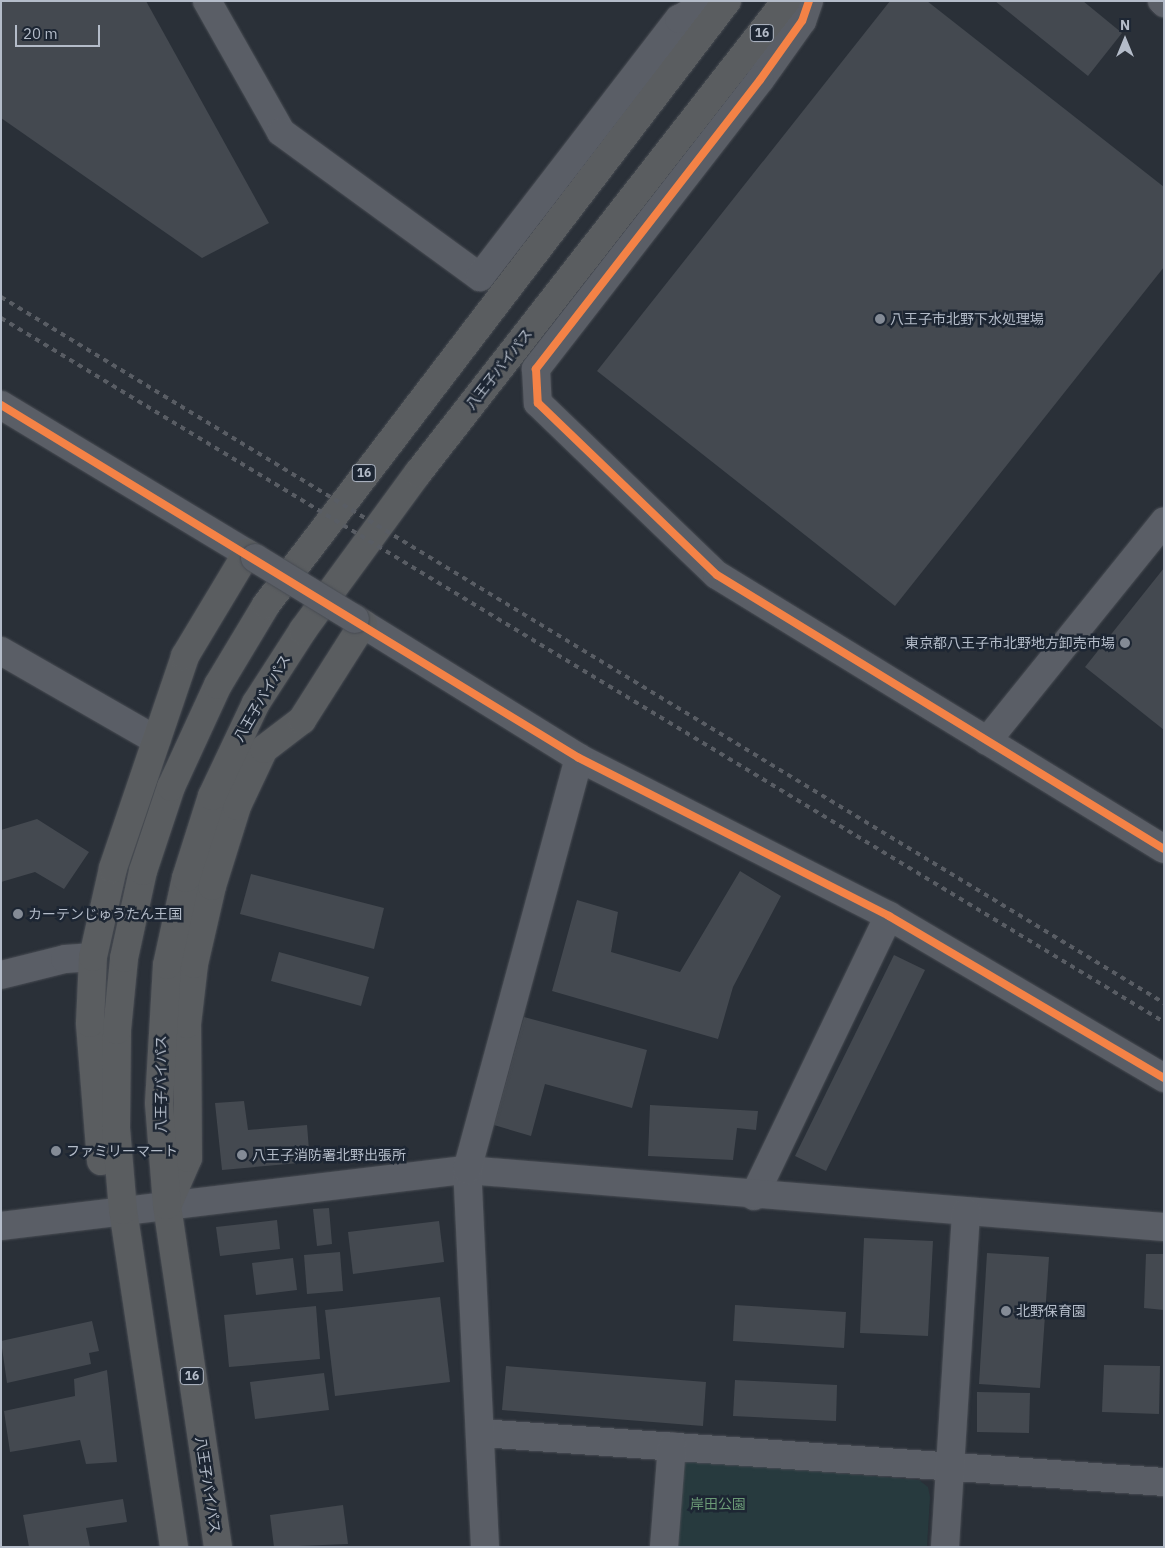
<!DOCTYPE html>
<html>
<head>
<meta charset="utf-8">
<style>
	body { margin:0 }
	#map { position:relative; width:1165px; height:1548px; overflow:hidden; background:#2a3038; font-family:"IBM Plex Sans","Noto Sans JP",sans-serif }
	div>[style] { position:absolute }
	.green>* { inset:0; background:#273a3e }
	.building>* { inset:0; background:#444950 }
	.roads { filter:drop-shadow(0 0 1px #484c53) drop-shadow(0 0 1px #484c53) }
	.minor>* { height:28px; margin:-14px; padding:0 14px; transform-origin:14px; border-radius:14px; background:#5a5e66 }
	.highway>* { height:28px; margin:-14px; padding:0 14px; transform-origin:14px; border-radius:14px; background:#5a5d60 }
	.rail>* { height:4px; margin-top:-2px; transform-origin:0; background:repeating-linear-gradient(90deg,#595d64 0 5px,transparent 0 10px) }
	.bridges { filter:drop-shadow(0 0 1px #484c53) drop-shadow(0 0 1px #484c53) }
	.minor-bridge>* { height:28px; margin:-14px; padding:0 14px; transform-origin:14px; border-radius:14px; background:#5a5e66 }
	.cycleway>* { height:8px; margin:-4px; padding:0 4px; transform-origin:4px; border-radius:4px; background:#f48246 }
	.dots>* { width:14px; height:14px; translate:-50% -50%; box-sizing:border-box; border:2px solid #1d2633; border-radius:50% }
	span { translate:-50% -50%; white-space:nowrap; text-align:center; line-height:1.15; -webkit-text-stroke:5px #1d2633; paint-order:stroke }
	.shield-label span { padding:1px 4px; background:#1d2633; border:1px solid; border-radius:4px; -webkit-text-stroke-width:0 }
	.shield-label { font-size:12px; color:#b4bcc9; font-weight:700 }
	.poi-label { font-size:14px; color:#b4bcc9 }
	.left { translate:0 -50%; text-align:left }
	.right { translate:-100% -50%; text-align:right }
	.street-label { font-size:14px; color:#b4bcc9 }
	.park-label { font-size:14px; color:#6b9a76 }
	.frame { position:absolute; inset:0; border:2px solid #b4bcc9; pointer-events:none }
	.north { position:absolute; left:1100px; top:15px; width:50px; height:50px; -webkit-text-stroke:4px #1d2633; paint-order:stroke; rotate:0deg; font-size:14px; font-weight:700; line-height:20px; text-align:center; color:#b4bcc9 }
	.north::after { content:''; display:block; margin:auto; width:18px; height:22px; background:#b4bcc9; clip-path:polygon(50% 0,100% 100%,50% 72%,0 100%) }
	.scale { position:absolute; left:15px; top:25px; width:85px; height:22px; box-sizing:border-box; border:2px solid #b4bcc9; border-top:0; padding-left:6px; font-size:15px; line-height:18px; white-space:nowrap; color:#b4bcc9; -webkit-text-stroke:4px #1d2633; paint-order:stroke }
</style>
</head>
<body>
<div id="map">
	<div class="green">
		<i style="clip-path:polygon(686px 1460px,919px 1480px,928px 1487px,930px 1497px,927px 1547px,671px 1547px,677px 1471px)"></i>
	</div>
	<div class="building">
		<i style="clip-path:polygon(1px 1px,146px 1px,269px 223px,202px 258px,1px 118px)"></i>
		<i style="clip-path:polygon(890px 1px,927px 1px,1164px 187px,1164px 267px,895px 606px,597px 371px)"></i>
		<i style="clip-path:polygon(995px 1px,1083px 1px,1122px 33px,1088px 76px)"></i>
		<i style="clip-path:polygon(1164px 568px,1164px 730px,1085px 667px)"></i>
		<i style="clip-path:polygon(37px 819px,89px 852px,64px 889px,35px 872px,1px 882px,1px 830px)"></i>
		<i style="clip-path:polygon(740px 871px,781px 896px,733px 987px,718px 1039px,552px 991px,577px 900px,618px 912px,611px 952px,680px 972px)"></i>
		<i style="clip-path:polygon(251px 874px,384px 908px,374px 949px,240px 914px)"></i>
		<i style="clip-path:polygon(279px 952px,369px 977px,361px 1006px,271px 981px)"></i>
		<i style="clip-path:polygon(894px 955px,925px 970px,826px 1171px,795px 1156px)"></i>
		<i style="clip-path:polygon(524px 1017px,647px 1050px,632px 1108px,545px 1084px,531px 1136px,494px 1125px)"></i>
		<i style="clip-path:polygon(244px 1101px,248px 1130px,307px 1125px,310px 1162px,222px 1170px,215px 1103px)"></i>
		<i style="clip-path:polygon(650px 1105px,758px 1111px,756px 1130px,737px 1128px,733px 1160px,648px 1156px)"></i>
		<i style="clip-path:polygon(329px 1208px,332px 1244px,317px 1246px,313px 1209px)"></i>
		<i style="clip-path:polygon(277px 1220px,280px 1249px,220px 1256px,216px 1227px)"></i>
		<i style="clip-path:polygon(439px 1221px,444px 1262px,353px 1274px,348px 1232px)"></i>
		<i style="clip-path:polygon(864px 1238px,933px 1241px,928px 1336px,860px 1333px)"></i>
		<i style="clip-path:polygon(340px 1252px,343px 1291px,307px 1294px,304px 1255px)"></i>
		<i style="clip-path:polygon(987px 1253px,1049px 1257px,1040px 1388px,979px 1384px)"></i>
		<i style="clip-path:polygon(1146px 1254px,1164px 1254px,1164px 1310px,1144px 1308px)"></i>
		<i style="clip-path:polygon(293px 1258px,297px 1290px,256px 1295px,252px 1263px)"></i>
		<i style="clip-path:polygon(440px 1297px,450px 1382px,335px 1396px,325px 1310px)"></i>
		<i style="clip-path:polygon(735px 1305px,846px 1312px,844px 1348px,733px 1341px)"></i>
		<i style="clip-path:polygon(316px 1306px,320px 1359px,229px 1367px,224px 1315px)"></i>
		<i style="clip-path:polygon(92px 1321px,99px 1351px,89px 1353px,91px 1364px,7px 1383px,1px 1341px)"></i>
		<i style="clip-path:polygon(1104px 1365px,1160px 1366px,1159px 1414px,1102px 1412px)"></i>
		<i style="clip-path:polygon(506px 1366px,706px 1382px,703px 1426px,502px 1410px)"></i>
		<i style="clip-path:polygon(107px 1370px,117px 1462px,86px 1464px,80px 1440px,10px 1452px,4px 1411px,75px 1396px,74px 1379px)"></i>
		<i style="clip-path:polygon(324px 1373px,329px 1410px,255px 1419px,250px 1382px)"></i>
		<i style="clip-path:polygon(735px 1380px,837px 1385px,836px 1421px,733px 1416px)"></i>
		<i style="clip-path:polygon(977px 1392px,1030px 1393px,1029px 1433px,977px 1432px)"></i>
		<i style="clip-path:polygon(123px 1499px,127px 1522px,86px 1528px,90px 1547px,29px 1547px,23px 1515px)"></i>
		<i style="clip-path:polygon(343px 1505px,348px 1544px,274px 1547px,270px 1515px)"></i>
	</div>
	<div class="roads">
		<div class="minor">
			<i style="left:207px;top:1px;width:150px;rotate:60.5deg"></i>
			<i style="left:281px;top:132px;width:246px;rotate:36.1deg"></i>
			<i style="left:480px;top:277px;width:326px;rotate:-52.4deg"></i>
			<i style="left:679px;top:19px;width:37px;rotate:-29deg"></i>
			<i style="left:809px;top:1px;width:21px;rotate:109deg"></i>
			<i style="left:802px;top:21px;width:72px;rotate:125.4deg"></i>
			<i style="left:760px;top:80px;width:366px;rotate:127.8deg"></i>
			<i style="left:536px;top:369px;width:34px;rotate:87deg"></i>
			<i style="left:538px;top:403px;width:248px;rotate:43.9deg"></i>
			<i style="left:717px;top:575px;width:524px;rotate:31.51deg"></i>
			<i style="left:1162px;top:1px;width:3px;rotate:45deg"></i>
			<i style="left:1px;top:405px;width:297px;rotate:31.1deg"></i>
			<i style="left:355px;top:619px;width:264px;rotate:31.8deg"></i>
			<i style="left:579px;top:758px;width:348px;rotate:27deg"></i>
			<i style="left:889px;top:916px;width:319px;rotate:30.5deg"></i>
			<i style="left:1px;top:651px;width:179px;rotate:29.9deg"></i>
			<i style="left:987px;top:741px;width:282px;rotate:-51.1deg"></i>
			<i style="left:1px;top:975px;width:66px;rotate:-14deg"></i>
			<i style="left:65px;top:959px;width:28px;rotate:-4deg"></i>
			<i style="left:754px;top:1196px;width:311px;rotate:-64.3deg"></i>
			<i style="left:1px;top:1226px;width:469px;rotate:-6.9deg"></i>
			<i style="left:467px;top:1170px;width:699px;rotate:4.68deg"></i>
			<i style="left:481px;top:1433px;width:685px;rotate:4.1deg"></i>
			<i style="left:485px;top:1547px;width:377px;rotate:-92.7deg"></i>
			<i style="left:467px;top:1170px;width:427px;rotate:-74.8deg"></i>
			<i style="left:664px;top:1547px;width:101px;rotate:-85.5deg"></i>
			<i style="left:945px;top:1547px;width:336px;rotate:-86.4deg"></i>
		</div>
		<div class="highway">
			<i style="left:101px;top:1161px;width:138px;rotate:-94.6deg"></i>
			<i style="left:90px;top:1023px;width:66px;rotate:-87.4deg"></i>
			<i style="left:93px;top:957px;width:91px;rotate:-77.3deg"></i>
			<i style="left:113px;top:868px;width:224px;rotate:-71.2deg"></i>
			<i style="left:185px;top:656px;width:120px;rotate:-59deg"></i>
			<i style="left:168px;top:1204px;width:50px;rotate:-66.5deg"></i>
			<i style="left:188px;top:1158px;width:134px;rotate:-90.4deg"></i>
			<i style="left:187px;top:1024px;width:60px;rotate:-83.3deg"></i>
			<i style="left:194px;top:964px;width:80px;rotate:-77deg"></i>
			<i style="left:212px;top:886px;width:84px;rotate:-72.6deg"></i>
			<i style="left:237px;top:806px;width:63px;rotate:-64.7deg"></i>
			<i style="left:264px;top:749px;width:48px;rotate:-37.3deg"></i>
			<i style="left:302px;top:720px;width:114px;rotate:-57.6deg"></i>
			<i style="left:174px;top:1547px;width:341px;rotate:-98.6deg"></i>
			<i style="left:123px;top:1210px;width:81px;rotate:-94.9deg"></i>
			<i style="left:116px;top:1129px;width:99px;rotate:-89.4deg"></i>
			<i style="left:117px;top:1030px;width:72px;rotate:-84.4deg"></i>
			<i style="left:124px;top:958px;width:89px;rotate:-77.7deg"></i>
			<i style="left:143px;top:871px;width:89px;rotate:-71.6deg"></i>
			<i style="left:171px;top:787px;width:112px;rotate:-65.3deg"></i>
			<i style="left:218px;top:685px;width:93px;rotate:-59deg"></i>
			<i style="left:266px;top:605px;width:760px;rotate:-52.65deg"></i>
			<i style="left:218px;top:1547px;width:346px;rotate:-98.5deg"></i>
			<i style="left:167px;top:1205px;width:102px;rotate:-94.5deg"></i>
			<i style="left:159px;top:1103px;width:138px;rotate:-86.7deg"></i>
			<i style="left:167px;top:965px;width:89px;rotate:-77.7deg"></i>
			<i style="left:186px;top:878px;width:86px;rotate:-72.4deg"></i>
			<i style="left:212px;top:796px;width:103px;rotate:-64.7deg"></i>
			<i style="left:256px;top:703px;width:87px;rotate:-57.2deg"></i>
			<i style="left:303px;top:630px;width:195px;rotate:-53.8deg"></i>
			<i style="left:418px;top:473px;width:599px;rotate:-52.06deg"></i>
		</div>
	</div>
	<div class="rail">
		<i style="left:1px;top:297px;width:1361px;rotate:31.26deg"></i>
		<i style="left:1px;top:318px;width:1359px;rotate:31.19deg"></i>
	</div>
	<div class="bridges">
		<div class="minor-bridge">
			<i style="left:255px;top:558px;width:117px;rotate:31.4deg"></i>
		</div>
	</div>
	<div class="cycleway">
		<i style="left:809px;top:1px;width:21px;rotate:109deg"></i>
		<i style="left:802px;top:21px;width:72px;rotate:125.4deg"></i>
		<i style="left:760px;top:80px;width:366px;rotate:127.8deg"></i>
		<i style="left:536px;top:369px;width:34px;rotate:87deg"></i>
		<i style="left:538px;top:403px;width:248px;rotate:43.9deg"></i>
		<i style="left:717px;top:575px;width:524px;rotate:31.51deg"></i>
		<i style="left:1px;top:405px;width:677px;rotate:31.41deg"></i>
		<i style="left:579px;top:758px;width:348px;rotate:27deg"></i>
		<i style="left:889px;top:916px;width:319px;rotate:30.5deg"></i>
	</div>
	<div class="dots">
		<i style="left:880px;top:319px;background:#848b96"></i>
		<i style="left:1125px;top:643px;background:#848b96"></i>
		<i style="left:18px;top:914px;background:#848b96"></i>
		<i style="left:56px;top:1151px;background:#848b96"></i>
		<i style="left:242px;top:1155px;background:#848b96"></i>
		<i style="left:1006px;top:1311px;background:#848b96"></i>
	</div>
	<div class="shield-label">
		<span style="left:762px;top:33px">16</span>
		<span style="left:364px;top:473px">16</span>
		<span style="left:192px;top:1376px">16</span>
	</div>
	<div class="poi-label">
		<span class="left" style="left:890px;top:319px">八王子市北野下水処理場</span>
		<span class="right" style="left:1115px;top:643px">東京都八王子市北野地方卸売市場</span>
		<span class="left" style="left:28px;top:914px">カーテンじゅうたん王国</span>
		<span class="left" style="left:66px;top:1151px">ファミリーマート</span>
		<span class="left" style="left:252px;top:1155px">八王子消防署北野出張所</span>
		<span class="left" style="left:1016px;top:1311px">北野保育園</span>
	</div>
	<div class="street-label">
		<span style="left:499px;top:369px;rotate:-52deg">八王子バイパス</span>
		<span style="left:262px;top:698px;rotate:-60deg">八王子バイパス</span>
		<span style="left:161px;top:1084px;rotate:-90deg">八王子バイパス</span>
		<span style="left:208px;top:1485px;rotate:81deg">八王子バイパス</span>
	</div>
	<div class="park-label">
		<span style="left:718px;top:1504px">岸田公園</span>
	</div>
	<div class="frame"></div>
	<div class="north">N</div>
	<div class="scale">20 m</div>
</div>
</body>
</html>
